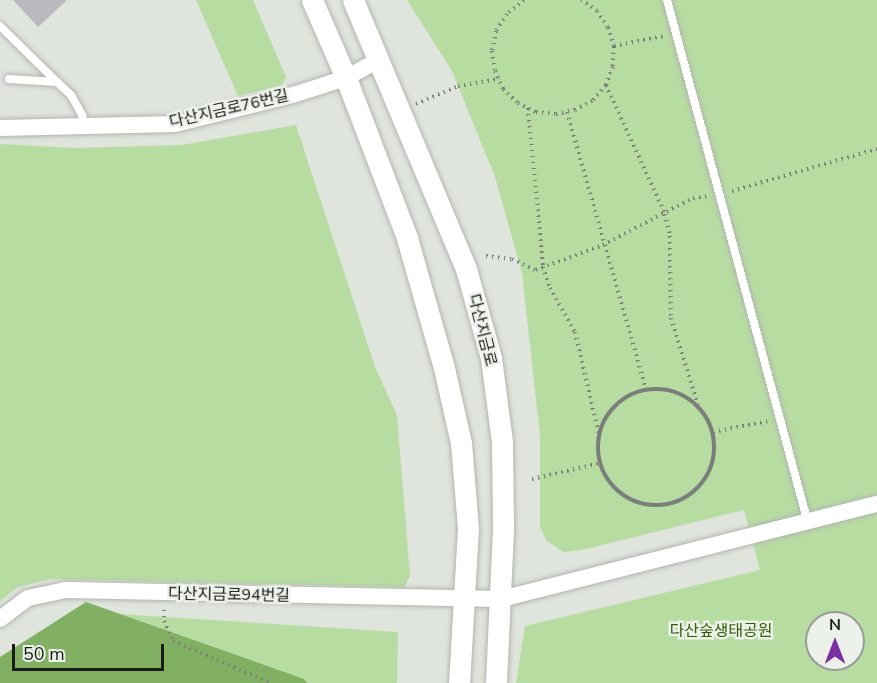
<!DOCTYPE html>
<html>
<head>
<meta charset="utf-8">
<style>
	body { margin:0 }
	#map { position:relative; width:877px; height:683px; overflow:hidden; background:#dfe4dc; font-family:"Nunito Sans","Noto Sans KR",sans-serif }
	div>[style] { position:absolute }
	.green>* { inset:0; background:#b7dca2 }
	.forest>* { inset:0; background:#81b063 }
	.building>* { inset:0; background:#bcb8bf }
	.path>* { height:4px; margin-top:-2px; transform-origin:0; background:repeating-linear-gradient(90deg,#7b7e79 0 1.5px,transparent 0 6px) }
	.path>.ring { margin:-2px; padding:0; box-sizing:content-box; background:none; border:4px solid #7b7e79; border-radius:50% }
	.roads { filter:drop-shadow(0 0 2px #b1b6af) drop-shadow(0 0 2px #b1b6af) }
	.service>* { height:8px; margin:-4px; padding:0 4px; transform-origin:4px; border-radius:4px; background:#fff }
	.minor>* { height:16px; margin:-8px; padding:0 8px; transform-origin:8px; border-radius:8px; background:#fff }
	.tertiary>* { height:21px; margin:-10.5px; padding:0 10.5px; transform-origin:10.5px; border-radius:10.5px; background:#fff }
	span { translate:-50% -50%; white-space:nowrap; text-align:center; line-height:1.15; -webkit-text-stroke:5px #ecf1e9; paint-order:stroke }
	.street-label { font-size:16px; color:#1a1c19 }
	.park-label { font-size:16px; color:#315c09 }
	.north { position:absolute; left:805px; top:611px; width:60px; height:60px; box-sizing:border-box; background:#ecf1e9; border:2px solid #989c96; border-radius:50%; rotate:0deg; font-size:16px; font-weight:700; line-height:24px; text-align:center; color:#1a1c19 }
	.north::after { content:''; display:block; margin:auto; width:21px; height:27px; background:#7a30a2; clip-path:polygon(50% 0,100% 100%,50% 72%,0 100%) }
	.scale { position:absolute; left:12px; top:644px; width:152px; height:27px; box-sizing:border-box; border:3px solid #1a1c19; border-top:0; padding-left:8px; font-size:18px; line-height:21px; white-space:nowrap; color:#1a1c19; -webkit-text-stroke:4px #ecf1e9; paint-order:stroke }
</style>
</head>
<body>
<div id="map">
	<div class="green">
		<i style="clip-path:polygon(196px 0,253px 0,286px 77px,282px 85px,238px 96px)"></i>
		<i style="clip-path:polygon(evenodd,407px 0,877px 0,877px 683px,516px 683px,525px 626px,760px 570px,744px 510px,586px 549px,563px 552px,546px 540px,540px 527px,540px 435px,522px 273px,495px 177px,452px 71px,407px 0,817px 623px,853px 623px,853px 659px,817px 659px,817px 623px)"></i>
		<i style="clip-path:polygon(296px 125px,375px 367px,397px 415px,410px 576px,404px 587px,51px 579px,18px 587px,0 601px,0 144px,76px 148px,182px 145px)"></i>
		<i style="clip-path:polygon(86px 602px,119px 614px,398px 632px,397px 683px,0 683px,0 657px)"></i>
	</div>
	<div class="forest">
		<i style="clip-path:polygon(86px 602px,304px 679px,307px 683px,0 683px,0 657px)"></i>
	</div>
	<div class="building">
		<i style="clip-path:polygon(13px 0,67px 0,38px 27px)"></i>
	</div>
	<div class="path">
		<i style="left:524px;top:0;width:22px;rotate:141deg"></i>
		<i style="left:507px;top:14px;width:20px;rotate:123deg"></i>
		<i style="left:496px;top:31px;width:20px;rotate:101deg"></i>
		<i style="left:492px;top:51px;width:20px;rotate:81deg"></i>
		<i style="left:495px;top:71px;width:20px;rotate:66deg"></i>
		<i style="left:503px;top:89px;width:21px;rotate:43deg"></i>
		<i style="left:518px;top:103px;width:20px;rotate:27deg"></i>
		<i style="left:536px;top:112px;width:20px;rotate:6deg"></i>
		<i style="left:556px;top:114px;width:19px;rotate:-12deg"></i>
		<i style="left:575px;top:110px;width:21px;rotate:-29deg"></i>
		<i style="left:593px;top:100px;width:20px;rotate:-49deg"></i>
		<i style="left:606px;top:85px;width:20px;rotate:-70deg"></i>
		<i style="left:613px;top:66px;width:20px;rotate:-87deg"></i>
		<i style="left:614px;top:46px;width:20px;rotate:-108deg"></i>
		<i style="left:608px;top:27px;width:19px;rotate:-125deg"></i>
		<i style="left:597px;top:11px;width:19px;rotate:-144deg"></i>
		<i style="left:614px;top:46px;width:50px;rotate:-11.5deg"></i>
		<i style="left:606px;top:85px;width:142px;rotate:65.4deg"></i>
		<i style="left:665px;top:214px;width:23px;rotate:77deg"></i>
		<i style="left:670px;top:236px;width:82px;rotate:89.3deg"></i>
		<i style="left:671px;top:318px;width:91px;rotate:72.8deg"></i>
		<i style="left:416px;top:104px;width:46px;rotate:-23.2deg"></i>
		<i style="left:458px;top:86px;width:42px;rotate:-9.7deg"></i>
		<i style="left:528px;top:108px;width:160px;rotate:84.6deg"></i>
		<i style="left:543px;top:267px;width:22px;rotate:72deg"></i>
		<i style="left:550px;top:288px;width:51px;rotate:60.4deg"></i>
		<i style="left:575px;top:332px;width:106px;rotate:76.9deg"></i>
		<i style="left:567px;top:112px;width:289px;rotate:74.1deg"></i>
		<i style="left:732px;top:191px;width:151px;rotate:-16.2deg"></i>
		<i style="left:486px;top:256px;width:26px;rotate:7deg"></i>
		<i style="left:512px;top:259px;width:26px;rotate:25deg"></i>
		<i style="left:536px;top:270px;width:72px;rotate:-20.5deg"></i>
		<i style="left:603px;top:245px;width:102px;rotate:-27.6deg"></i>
		<i style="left:693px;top:198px;width:14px;rotate:-8deg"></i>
		<i class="ring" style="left:598px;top:389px;width:112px;height:112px"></i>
		<i style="left:713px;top:432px;width:56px;rotate:-11.3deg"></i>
		<i style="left:532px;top:479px;width:71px;rotate:-13.1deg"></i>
		<i style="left:164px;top:610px;width:11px;rotate:90deg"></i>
		<i style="left:164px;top:621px;width:22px;rotate:66deg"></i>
		<i style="left:173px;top:641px;width:107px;rotate:23.2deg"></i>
	</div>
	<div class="roads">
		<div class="service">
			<i style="left:667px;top:0;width:542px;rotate:74.91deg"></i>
			<i style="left:0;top:26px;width:80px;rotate:44.5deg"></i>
			<i style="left:9px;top:79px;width:48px;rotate:3.6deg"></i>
			<i style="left:57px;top:82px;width:19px;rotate:43deg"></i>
			<i style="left:71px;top:95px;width:23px;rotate:61deg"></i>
			<i style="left:82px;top:115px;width:12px;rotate:76deg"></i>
		</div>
		<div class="minor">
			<i style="left:0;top:128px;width:175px;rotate:-1.3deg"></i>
			<i style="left:175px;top:124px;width:125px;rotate:-13.9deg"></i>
			<i style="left:296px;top:94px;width:52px;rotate:-17.7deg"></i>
			<i style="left:346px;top:78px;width:38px;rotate:-29deg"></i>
			<i style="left:0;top:619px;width:35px;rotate:-37deg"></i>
			<i style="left:28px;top:598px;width:39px;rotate:-12deg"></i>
			<i style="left:66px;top:590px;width:435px;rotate:1.2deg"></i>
			<i style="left:501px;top:599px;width:388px;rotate:-14.2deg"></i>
		</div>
		<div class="tertiary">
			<i style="left:312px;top:0;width:85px;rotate:66.4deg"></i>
			<i style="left:346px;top:78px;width:171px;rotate:69.1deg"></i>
			<i style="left:407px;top:238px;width:135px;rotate:74.1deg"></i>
			<i style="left:444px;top:368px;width:77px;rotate:77.2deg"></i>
			<i style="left:461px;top:443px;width:85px;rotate:85.3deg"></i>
			<i style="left:468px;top:528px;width:155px;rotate:93.3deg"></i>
			<i style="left:353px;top:0;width:292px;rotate:67.2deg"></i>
			<i style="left:466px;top:269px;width:92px;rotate:74.3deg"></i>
			<i style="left:491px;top:358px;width:85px;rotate:82.5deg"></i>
			<i style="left:502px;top:442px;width:87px;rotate:89.3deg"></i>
			<i style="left:503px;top:529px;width:154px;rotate:92.6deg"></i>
		</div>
	</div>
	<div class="street-label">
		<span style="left:229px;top:109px;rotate:-13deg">다산지금로76번길</span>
		<span style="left:482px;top:330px;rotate:76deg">다산지금로</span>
		<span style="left:229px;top:595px;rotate:1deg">다산지금로94번길</span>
	</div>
	<div class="park-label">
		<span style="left:721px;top:631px">다산숲생태공원</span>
	</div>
	<div class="north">N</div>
	<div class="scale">50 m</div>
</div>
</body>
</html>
